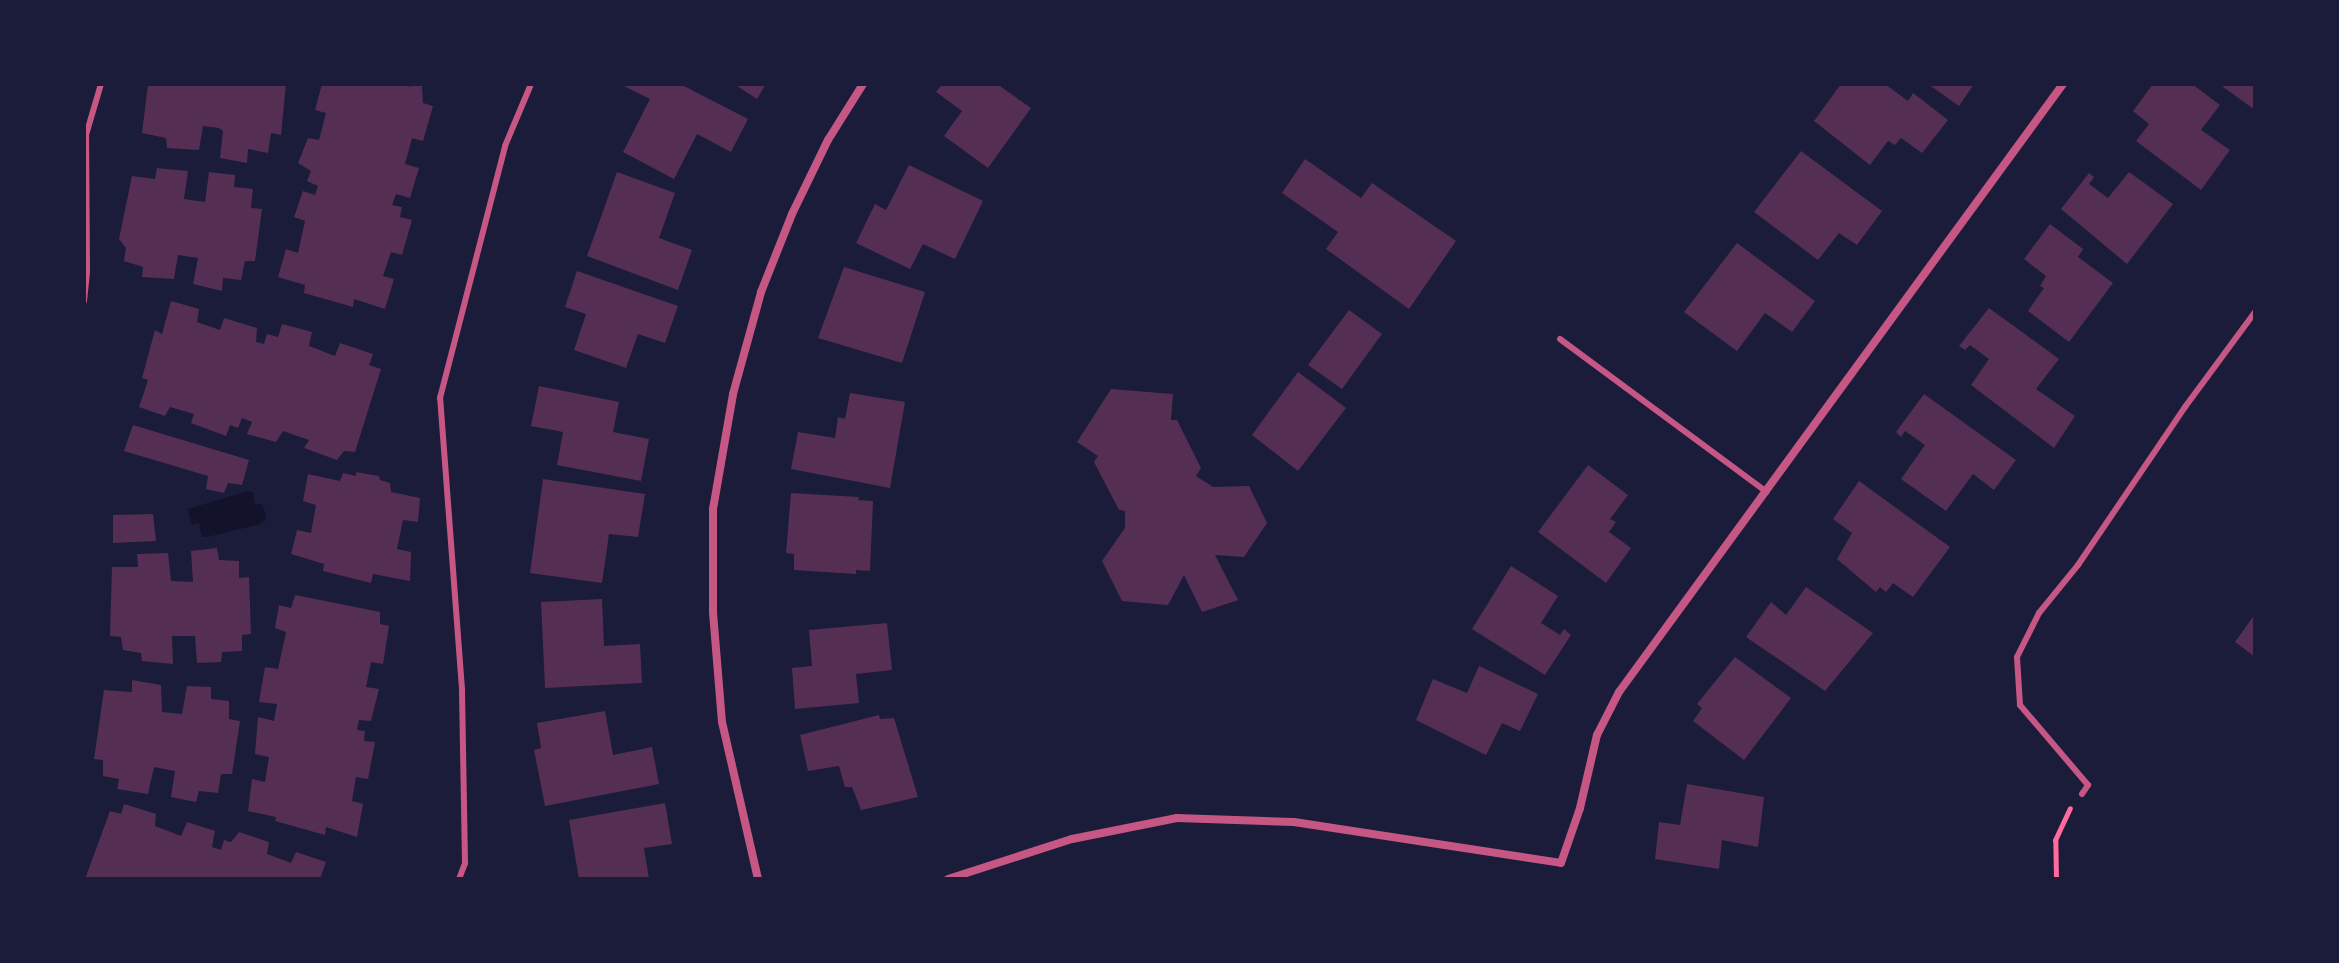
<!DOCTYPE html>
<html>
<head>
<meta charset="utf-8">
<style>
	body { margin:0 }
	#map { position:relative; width:2339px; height:963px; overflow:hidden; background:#1b1b3a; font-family:Lora,serif }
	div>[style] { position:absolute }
	.water>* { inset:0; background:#12122b }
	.building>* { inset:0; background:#542f53 }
	.path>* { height:5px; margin:-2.5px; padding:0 2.5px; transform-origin:2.5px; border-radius:2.5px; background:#ff6b9d }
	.service>* { height:6px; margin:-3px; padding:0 3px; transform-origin:3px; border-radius:3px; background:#c65784 }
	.minor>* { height:8px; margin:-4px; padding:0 4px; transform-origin:4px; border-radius:4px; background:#c65784 }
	span { translate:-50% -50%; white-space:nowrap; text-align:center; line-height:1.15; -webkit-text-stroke:6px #1b1b3a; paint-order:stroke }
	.frame { position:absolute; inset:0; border:86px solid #1b1b3a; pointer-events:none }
</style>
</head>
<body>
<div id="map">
	<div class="water">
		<i style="clip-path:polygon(248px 491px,253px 492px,255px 505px,262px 504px,267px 518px,260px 524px,207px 537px,202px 537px,199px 523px,192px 525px,188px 509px)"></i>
	</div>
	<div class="building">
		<i style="clip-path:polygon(148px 84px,286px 84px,281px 135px,271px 133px,268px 153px,248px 149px,247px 163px,220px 158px,223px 131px,219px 128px,203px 126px,199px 150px,167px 148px,166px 138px,142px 133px)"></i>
		<i style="clip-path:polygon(322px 84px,401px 84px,411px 87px,411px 84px,422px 86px,423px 103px,433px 106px,423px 141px,412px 138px,405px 164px,419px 168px,410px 198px,396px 194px,392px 205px,402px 207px,400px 217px,412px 220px,402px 255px,391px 252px,383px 276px,394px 279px,385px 309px,354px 299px,353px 307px,304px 293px,305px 285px,278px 277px,286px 249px,298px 253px,305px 221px,294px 217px,303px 191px,315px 195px,318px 186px,307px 181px,311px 171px,298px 163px,308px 138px,319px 140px,326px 113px,315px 110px)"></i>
		<i style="clip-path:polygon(620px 84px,680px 84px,748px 119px,731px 152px,697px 134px,674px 179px,623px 152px,650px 99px)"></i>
		<i style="clip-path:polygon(734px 84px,766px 84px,757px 99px)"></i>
		<i style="clip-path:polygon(942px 84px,997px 84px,1031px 108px,988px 168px,944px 136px,962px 111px,936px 92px)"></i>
		<i style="clip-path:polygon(1841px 84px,1885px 84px,1908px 101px,1913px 93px,1948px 120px,1922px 153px,1901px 138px,1895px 145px,1888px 141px,1870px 165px,1814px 121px)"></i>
		<i style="clip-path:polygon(1928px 84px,1974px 84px,1959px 106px)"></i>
		<i style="clip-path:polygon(2153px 84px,2192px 84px,2220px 105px,2201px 130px,2230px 150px,2201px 190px,2136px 141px,2149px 124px,2133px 111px)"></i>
		<i style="clip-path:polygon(2219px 84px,2255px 84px,2255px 110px)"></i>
		<i style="clip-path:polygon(1801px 151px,1882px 211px,1857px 245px,1839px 233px,1818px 260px,1754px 212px)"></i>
		<i style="clip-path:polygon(1305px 159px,1361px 198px,1372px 183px,1456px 241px,1409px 309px,1326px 249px,1338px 232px,1282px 193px)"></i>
		<i style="clip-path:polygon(909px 165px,983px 201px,955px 259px,923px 244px,910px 269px,856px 243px,875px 204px,886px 210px)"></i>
		<i style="clip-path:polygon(157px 168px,188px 171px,184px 199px,205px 202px,209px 172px,235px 175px,234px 187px,253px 189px,251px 208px,262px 209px,255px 261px,245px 261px,241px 280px,223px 278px,222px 291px,193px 284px,198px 258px,178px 255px,174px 279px,142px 277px,143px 267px,124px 261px,126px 248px,119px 239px,132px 176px,155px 179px)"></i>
		<i style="clip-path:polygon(617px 172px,675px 193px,659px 238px,692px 250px,678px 290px,587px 256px)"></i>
		<i style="clip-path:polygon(2129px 172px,2173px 204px,2127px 264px,2061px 209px,2089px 173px,2094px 177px,2089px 184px,2108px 198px)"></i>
		<i style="clip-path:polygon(2050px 224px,2083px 249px,2078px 257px,2113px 283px,2069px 342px,2028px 311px,2044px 288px,2040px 286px,2046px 276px,2024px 259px)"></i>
		<i style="clip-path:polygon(1737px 243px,1815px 301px,1792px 332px,1765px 313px,1737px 351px,1684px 312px)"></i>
		<i style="clip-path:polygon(844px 267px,925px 292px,902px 363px,818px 338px)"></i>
		<i style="clip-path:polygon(577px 271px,678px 306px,665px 343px,638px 334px,626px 368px,574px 350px,586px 314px,565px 307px)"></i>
		<i style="clip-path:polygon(171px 301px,199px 309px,197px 322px,220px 330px,224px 318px,257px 328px,256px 342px,264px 344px,267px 334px,278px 337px,282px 324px,312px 332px,309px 346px,335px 356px,340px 343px,373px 354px,369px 365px,381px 369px,355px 452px,344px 451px,337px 460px,304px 448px,309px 440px,283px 431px,276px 442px,247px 434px,252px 422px,242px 418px,238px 428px,230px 425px,226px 436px,191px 423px,194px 414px,170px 407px,165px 416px,139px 407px,148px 380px,142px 378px,155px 330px,162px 334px)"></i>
		<i style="clip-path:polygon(1989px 308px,2059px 359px,2036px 389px,2075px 416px,2054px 448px,1971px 385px,1989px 359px,1970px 345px,1965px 350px,1959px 346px)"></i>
		<i style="clip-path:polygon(1349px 310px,1382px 334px,1342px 389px,1308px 365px)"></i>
		<i style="clip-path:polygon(1298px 372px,1346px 408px,1298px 471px,1252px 435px)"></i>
		<i style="clip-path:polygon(539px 386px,619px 402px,613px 432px,649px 439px,641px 481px,557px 465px,563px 432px,531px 426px)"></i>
		<i style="clip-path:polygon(1111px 389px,1173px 394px,1171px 420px,1177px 420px,1201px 468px,1196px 476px,1213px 487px,1249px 486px,1267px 523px,1244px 557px,1215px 555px,1238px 600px,1202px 612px,1184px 575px,1168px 605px,1122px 601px,1102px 561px,1125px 528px,1125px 511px,1119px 510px,1094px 462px,1098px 456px,1077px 442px)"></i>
		<i style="clip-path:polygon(850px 393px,905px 402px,890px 488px,791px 469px,798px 432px,835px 438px,838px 417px,845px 419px)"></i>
		<i style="clip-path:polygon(1924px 394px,2016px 460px,1994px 490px,1973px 474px,1946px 511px,1901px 479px,1925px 445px,1905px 431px,1901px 437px,1896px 432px)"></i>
		<i style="clip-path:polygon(133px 425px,249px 460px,242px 485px,228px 483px,224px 493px,206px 489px,208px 476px,124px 451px)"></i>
		<i style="clip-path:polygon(1588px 465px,1628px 495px,1610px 519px,1616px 522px,1609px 532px,1631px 548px,1606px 583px,1538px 532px)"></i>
		<i style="clip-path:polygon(356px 472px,379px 476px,380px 480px,390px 483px,391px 492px,420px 498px,418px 522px,403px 520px,397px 549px,411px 552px,410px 581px,373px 574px,371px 583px,323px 571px,324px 564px,291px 554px,297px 530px,311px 533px,316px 505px,303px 501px,308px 474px,340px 481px,343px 473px,356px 476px)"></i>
		<i style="clip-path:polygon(543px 479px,645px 494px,638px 537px,609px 534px,602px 583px,530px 573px)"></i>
		<i style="clip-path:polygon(1859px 481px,1950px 547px,1913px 597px,1893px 583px,1886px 592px,1880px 587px,1876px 592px,1837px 559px,1852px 533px,1833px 519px)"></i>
		<i style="clip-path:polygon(791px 493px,859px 497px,858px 500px,873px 501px,870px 571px,856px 570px,856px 574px,794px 570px,794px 554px,786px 553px)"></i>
		<i style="clip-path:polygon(153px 514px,156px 541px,113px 543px,113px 515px)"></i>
		<i style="clip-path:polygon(217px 548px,219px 560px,239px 561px,239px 578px,249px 577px,251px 634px,242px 635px,242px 651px,222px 652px,221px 662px,197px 663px,195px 636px,172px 636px,173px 664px,142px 661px,141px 653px,123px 650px,121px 637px,110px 636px,112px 567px,138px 567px,137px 554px,168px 553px,171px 581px,193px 582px,191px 551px)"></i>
		<i style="clip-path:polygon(1511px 566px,1558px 596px,1541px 623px,1560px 635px,1564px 629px,1571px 635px,1545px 675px,1472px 629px)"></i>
		<i style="clip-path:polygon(1806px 587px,1873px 633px,1825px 691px,1746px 637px,1771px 602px,1786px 615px)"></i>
		<i style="clip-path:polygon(295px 595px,380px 612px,380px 624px,389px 626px,383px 664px,371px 662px,366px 687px,379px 689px,371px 721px,359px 720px,357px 730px,365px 731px,364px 741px,375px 742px,368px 779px,356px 777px,352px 801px,363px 804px,357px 837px,326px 827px,325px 835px,275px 821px,276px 817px,248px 811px,252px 779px,265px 782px,269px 757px,255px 754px,258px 717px,274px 721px,277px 704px,259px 702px,265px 667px,278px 669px,286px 632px,275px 628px,279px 605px,291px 608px)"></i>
		<i style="clip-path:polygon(602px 599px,604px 646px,640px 644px,642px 683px,545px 688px,541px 602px)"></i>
		<i style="clip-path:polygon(2255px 614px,2255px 657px,2235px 642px)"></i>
		<i style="clip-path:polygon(887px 623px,892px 670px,856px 674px,859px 703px,795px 709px,792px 668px,812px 666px,809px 630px)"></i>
		<i style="clip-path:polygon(1735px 657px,1791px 698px,1744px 760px,1693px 721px,1702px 708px,1697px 704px)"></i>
		<i style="clip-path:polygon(1479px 666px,1538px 694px,1520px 731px,1502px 723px,1486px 755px,1416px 720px,1433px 679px,1467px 693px)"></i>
		<i style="clip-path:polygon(132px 680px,161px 685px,162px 712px,182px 714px,187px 686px,211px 687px,211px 699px,229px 701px,229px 719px,240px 721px,232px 774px,221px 774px,218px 793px,199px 791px,196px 802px,171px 797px,175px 771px,154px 767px,148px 794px,117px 789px,119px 779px,103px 776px,103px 760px,94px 759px,104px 690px,132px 692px)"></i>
		<i style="clip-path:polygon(605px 711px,613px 755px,652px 747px,659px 784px,545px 806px,534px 750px,541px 748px,537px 723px)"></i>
		<i style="clip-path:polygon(879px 715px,880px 719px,894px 718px,918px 797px,861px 810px,852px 787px,845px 787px,839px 766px,808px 771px,800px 735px)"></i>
		<i style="clip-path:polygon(1687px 784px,1764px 797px,1758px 847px,1722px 840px,1719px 869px,1655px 859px,1659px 822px,1680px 825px)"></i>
		<i style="clip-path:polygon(665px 803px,672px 844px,644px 848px,649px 879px,579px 879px,569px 820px)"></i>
		<i style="clip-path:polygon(124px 804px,156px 814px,155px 826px,181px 836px,187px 822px,215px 831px,212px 847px,221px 850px,224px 840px,231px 842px,239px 832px,269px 842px,267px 854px,291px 863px,296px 852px,326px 862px,320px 879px,85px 879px,110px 811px,121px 814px)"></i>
	</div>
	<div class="path">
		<i style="left:2056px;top:879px;width:39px;rotate:-91deg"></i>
		<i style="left:2055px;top:840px;width:35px;rotate:-65deg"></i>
	</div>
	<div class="service">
		<i style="left:84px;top:301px;width:30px;rotate:-84deg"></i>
		<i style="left:87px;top:271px;width:136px;rotate:-90.4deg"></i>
		<i style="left:86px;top:135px;width:53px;rotate:-73.6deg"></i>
		<i style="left:1560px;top:339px;width:257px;rotate:36.5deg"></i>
		<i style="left:2082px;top:794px;width:11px;rotate:-56deg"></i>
		<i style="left:2088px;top:785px;width:105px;rotate:-130.4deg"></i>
		<i style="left:2020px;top:705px;width:48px;rotate:-93.6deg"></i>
		<i style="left:2017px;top:657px;width:49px;rotate:-63.4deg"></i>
		<i style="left:2039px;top:613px;width:62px;rotate:-50.9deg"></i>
		<i style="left:2078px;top:565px;width:191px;rotate:-55.9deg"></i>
		<i style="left:2185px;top:407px;width:118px;rotate:-53.6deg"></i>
		<i style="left:459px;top:879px;width:17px;rotate:-69deg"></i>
		<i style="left:465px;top:863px;width:174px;rotate:-91deg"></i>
		<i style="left:462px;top:689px;width:292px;rotate:-94.3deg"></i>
		<i style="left:440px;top:398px;width:260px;rotate:-75.5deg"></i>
		<i style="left:505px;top:146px;width:67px;rotate:-67.2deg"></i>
	</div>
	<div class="minor">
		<i style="left:758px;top:879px;width:161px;rotate:-102.9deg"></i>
		<i style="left:722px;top:722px;width:110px;rotate:-94.7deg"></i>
		<i style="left:713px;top:612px;width:103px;rotate:-90deg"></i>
		<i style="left:713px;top:509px;width:117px;rotate:-80.1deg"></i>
		<i style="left:733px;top:394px;width:106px;rotate:-74.6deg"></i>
		<i style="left:761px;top:292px;width:84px;rotate:-68.3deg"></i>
		<i style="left:792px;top:214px;width:82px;rotate:-64.1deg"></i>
		<i style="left:828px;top:140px;width:66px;rotate:-58deg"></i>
		<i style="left:948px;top:879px;width:130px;rotate:-17.9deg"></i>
		<i style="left:1072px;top:839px;width:107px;rotate:-11.3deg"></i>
		<i style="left:1177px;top:818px;width:117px;rotate:2deg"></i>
		<i style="left:1294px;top:822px;width:270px;rotate:8.7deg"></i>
		<i style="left:1561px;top:863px;width:58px;rotate:-70.9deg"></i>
		<i style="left:1580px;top:808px;width:75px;rotate:-76.9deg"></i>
		<i style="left:1597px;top:735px;width:48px;rotate:-62.9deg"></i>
		<i style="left:1619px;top:692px;width:753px;rotate:-53.86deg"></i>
	</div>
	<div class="frame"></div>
</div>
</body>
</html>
